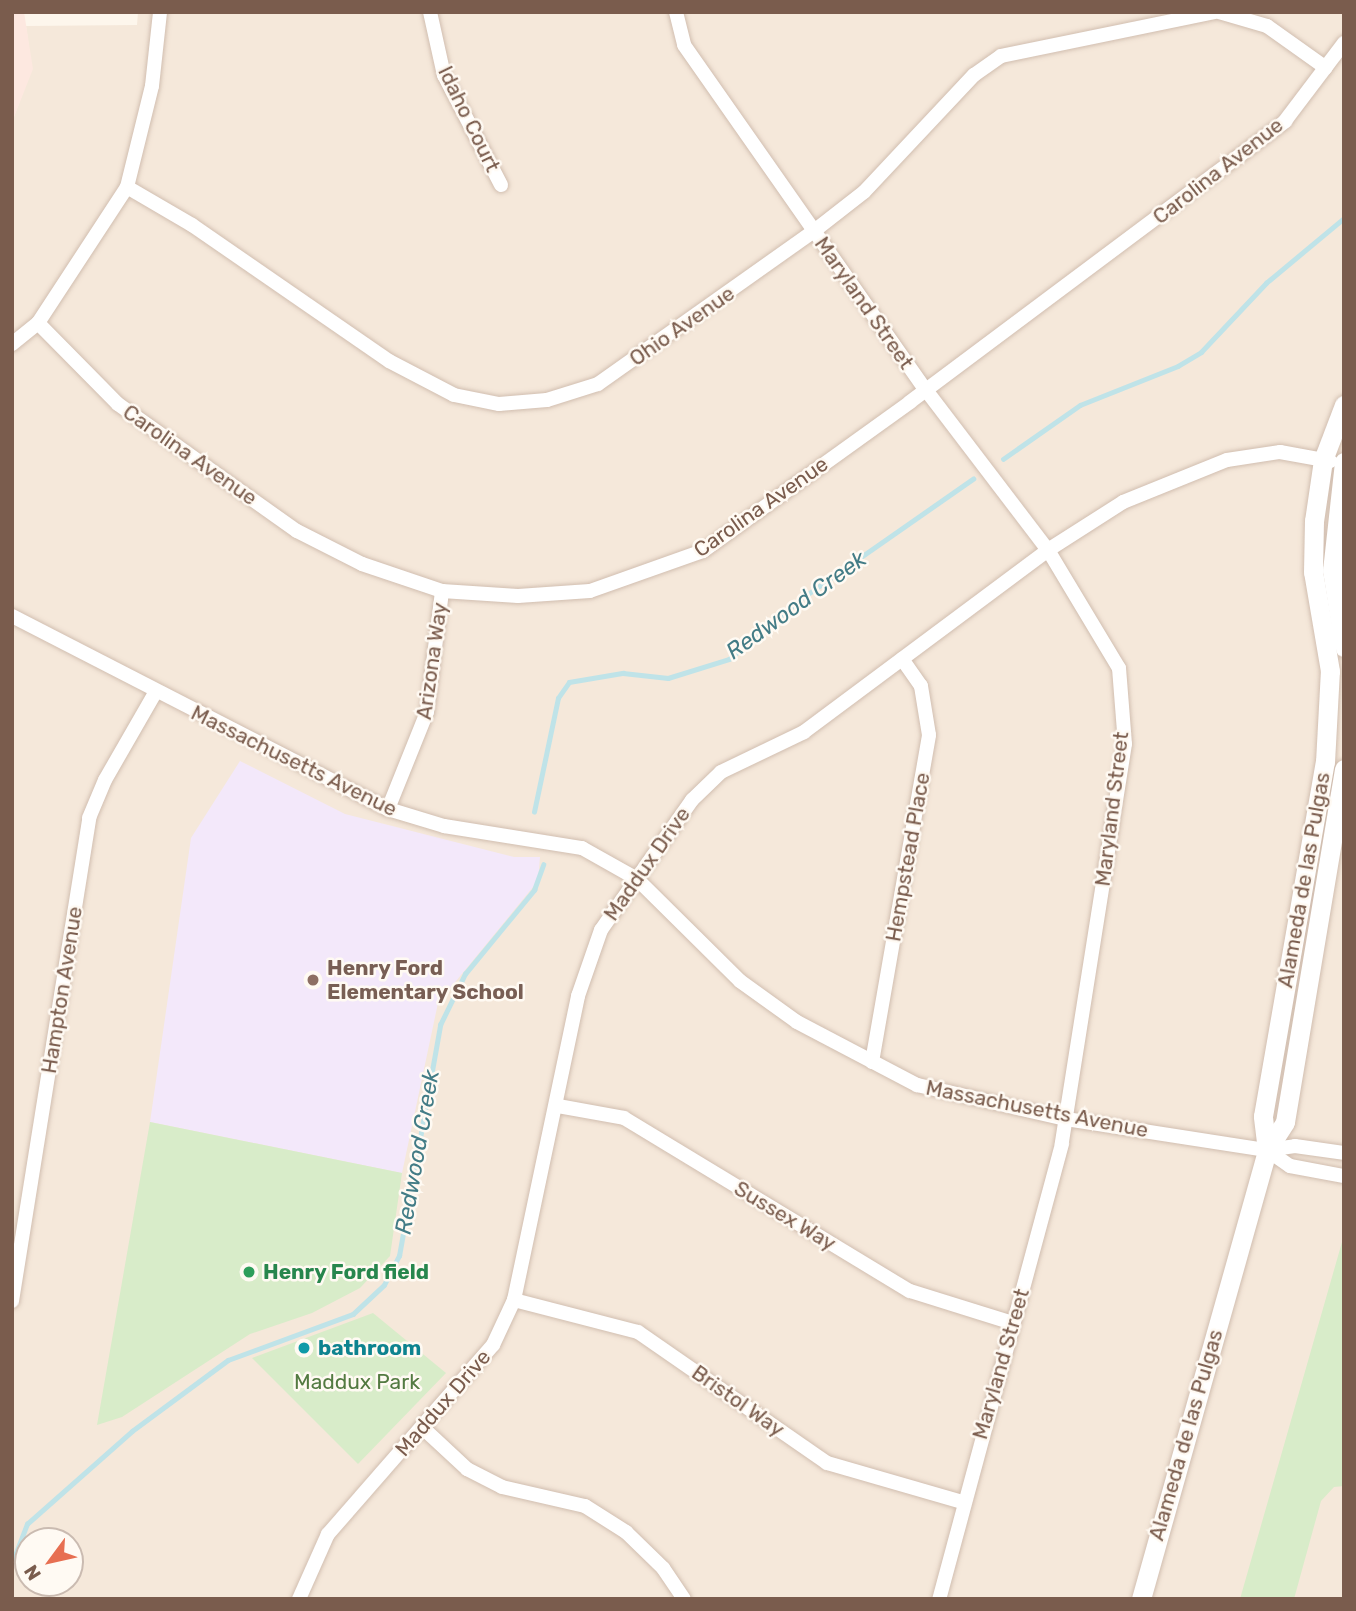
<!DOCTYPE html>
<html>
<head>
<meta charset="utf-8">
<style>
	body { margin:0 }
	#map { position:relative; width:1356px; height:1611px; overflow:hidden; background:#fdf6ec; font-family:Rubik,sans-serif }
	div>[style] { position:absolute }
	.residential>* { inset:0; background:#f5e8da }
	.commercial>* { inset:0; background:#fde8e0 }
	.education>* { inset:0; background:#f3e8fa }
	.green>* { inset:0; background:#d8ecc9 }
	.stream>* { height:4.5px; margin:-2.25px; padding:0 2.25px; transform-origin:2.25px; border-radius:2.25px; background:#bfe3e8 }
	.roads { filter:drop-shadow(0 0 2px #d1beb0) drop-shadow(0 0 2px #d1beb0) }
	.minor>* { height:14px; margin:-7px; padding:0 7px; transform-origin:7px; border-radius:7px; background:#fff }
	.secondary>* { height:19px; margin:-9.5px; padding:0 9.5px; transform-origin:9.5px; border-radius:9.5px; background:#fff }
	.dots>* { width:19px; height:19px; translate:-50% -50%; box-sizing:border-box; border:4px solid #fffaf3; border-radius:50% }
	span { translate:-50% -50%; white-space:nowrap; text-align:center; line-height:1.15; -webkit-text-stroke:5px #fffaf3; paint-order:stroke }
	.street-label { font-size:21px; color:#7a5c4d }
	.education-label { font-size:21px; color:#785e54; font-weight:700 }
	.left { translate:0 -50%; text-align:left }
	.leisure-label { font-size:21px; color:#27864d; font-weight:700 }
	.culture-label { font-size:21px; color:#0d838f; font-weight:700 }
	.park-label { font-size:21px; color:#537a41 }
	.water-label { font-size:23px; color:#437c86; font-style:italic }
	.frame { position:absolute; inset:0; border:14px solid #7a5c4d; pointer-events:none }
	.north { position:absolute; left:14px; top:1527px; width:70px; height:70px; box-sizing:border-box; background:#fffaf3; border:2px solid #cabbb1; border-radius:50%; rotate:237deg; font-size:19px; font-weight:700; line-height:28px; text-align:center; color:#7a5c4d }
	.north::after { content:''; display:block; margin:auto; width:24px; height:32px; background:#e76f51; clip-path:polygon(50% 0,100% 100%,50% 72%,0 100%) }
</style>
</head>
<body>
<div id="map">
	<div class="residential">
		<i style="clip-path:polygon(evenodd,138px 12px,1344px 12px,1344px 1599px,12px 1599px,12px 122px,32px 69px,26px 26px,137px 25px,138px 12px,28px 1541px,70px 1541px,70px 1583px,28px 1583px,28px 1541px)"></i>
	</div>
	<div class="commercial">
		<i style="clip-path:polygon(12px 12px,24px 12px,33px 69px,12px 122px)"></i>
	</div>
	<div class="education">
		<i style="clip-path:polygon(240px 761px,345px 814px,514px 857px,540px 857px,538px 881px,438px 1003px,402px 1173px,150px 1122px,191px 838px)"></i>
	</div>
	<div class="green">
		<i style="clip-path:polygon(150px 1122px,402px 1173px,390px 1256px,360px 1288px,312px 1313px,250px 1334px,122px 1417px,97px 1425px)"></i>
		<i style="clip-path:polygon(1344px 1235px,1344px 1486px,1334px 1487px,1321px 1501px,1294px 1599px,1240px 1599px)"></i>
		<i style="clip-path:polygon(373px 1313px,446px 1373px,358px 1464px,252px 1358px)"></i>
	</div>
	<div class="stream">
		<i style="left:1003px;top:459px;width:94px;rotate:-35deg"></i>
		<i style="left:1080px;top:405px;width:105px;rotate:-21.7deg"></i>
		<i style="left:1178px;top:366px;width:27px;rotate:-31deg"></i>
		<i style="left:1201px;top:352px;width:95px;rotate:-46.7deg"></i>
		<i style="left:1266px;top:283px;width:102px;rotate:-39.8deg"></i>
		<i style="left:534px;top:812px;width:116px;rotate:-78.1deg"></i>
		<i style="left:558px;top:698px;width:19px;rotate:-55deg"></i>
		<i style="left:569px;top:682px;width:55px;rotate:-9.5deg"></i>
		<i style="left:623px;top:673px;width:45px;rotate:6.3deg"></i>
		<i style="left:668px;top:678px;width:64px;rotate:-17.3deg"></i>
		<i style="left:729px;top:659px;width:99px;rotate:-39.7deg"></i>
		<i style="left:805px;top:596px;width:205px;rotate:-34.9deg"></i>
		<i style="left:12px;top:1563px;width:42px;rotate:-69deg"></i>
		<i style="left:27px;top:1524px;width:140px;rotate:-41.5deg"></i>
		<i style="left:132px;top:1431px;width:119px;rotate:-36.5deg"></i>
		<i style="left:228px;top:1360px;width:133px;rotate:-20.2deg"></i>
		<i style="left:353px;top:1314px;width:42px;rotate:-43.1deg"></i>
		<i style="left:384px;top:1285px;width:33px;rotate:-63deg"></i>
		<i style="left:399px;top:1256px;width:235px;rotate:-79.9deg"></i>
		<i style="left:440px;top:1025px;width:57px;rotate:-63.9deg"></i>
		<i style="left:465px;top:974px;width:109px;rotate:-50.6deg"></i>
		<i style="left:534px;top:890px;width:27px;rotate:-70deg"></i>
	</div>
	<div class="roads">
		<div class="minor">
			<i style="left:430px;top:12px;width:65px;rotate:77.5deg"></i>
			<i style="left:444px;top:75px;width:124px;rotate:62.6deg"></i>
			<i style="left:676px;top:12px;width:34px;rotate:76deg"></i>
			<i style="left:684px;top:45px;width:421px;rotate:55deg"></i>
			<i style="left:926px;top:390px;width:201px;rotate:52.7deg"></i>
			<i style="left:1048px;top:550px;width:138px;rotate:59deg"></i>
			<i style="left:1119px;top:668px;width:76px;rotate:85.5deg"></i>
			<i style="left:1125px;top:744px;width:405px;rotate:99deg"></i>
			<i style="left:1062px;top:1144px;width:471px;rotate:105.1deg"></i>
			<i style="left:1219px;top:12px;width:50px;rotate:16.3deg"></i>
			<i style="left:1267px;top:26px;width:72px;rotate:35.4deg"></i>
			<i style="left:127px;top:187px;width:75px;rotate:30.3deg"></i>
			<i style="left:192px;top:225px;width:239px;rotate:34.6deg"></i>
			<i style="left:389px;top:361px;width:73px;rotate:27.6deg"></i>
			<i style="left:454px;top:395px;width:46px;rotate:11.3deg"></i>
			<i style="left:499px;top:404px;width:48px;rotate:-4.8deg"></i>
			<i style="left:547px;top:400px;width:53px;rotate:-17.4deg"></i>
			<i style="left:598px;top:384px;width:265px;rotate:-35.3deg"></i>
			<i style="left:814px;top:231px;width:63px;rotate:-38deg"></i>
			<i style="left:864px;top:192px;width:161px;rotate:-46.8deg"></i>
			<i style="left:974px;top:75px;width:33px;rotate:-35deg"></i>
			<i style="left:1001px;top:56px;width:218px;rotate:-11.6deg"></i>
			<i style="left:38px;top:323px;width:114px;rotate:45.4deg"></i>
			<i style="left:118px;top:404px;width:219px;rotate:35.4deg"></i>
			<i style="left:297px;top:531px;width:73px;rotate:26.9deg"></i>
			<i style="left:362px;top:564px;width:84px;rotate:18.6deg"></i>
			<i style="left:442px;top:591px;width:76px;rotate:3.8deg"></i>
			<i style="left:518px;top:596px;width:72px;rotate:-4deg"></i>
			<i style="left:590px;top:591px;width:120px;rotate:-19.5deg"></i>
			<i style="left:703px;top:551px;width:255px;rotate:-35.7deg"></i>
			<i style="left:910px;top:402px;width:469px;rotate:-36.8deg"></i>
			<i style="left:1285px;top:121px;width:98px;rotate:-52.9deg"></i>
			<i style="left:12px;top:344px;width:33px;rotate:-39deg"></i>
			<i style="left:38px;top:323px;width:163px;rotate:-56.8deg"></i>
			<i style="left:127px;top:187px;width:104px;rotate:-76.1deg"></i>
			<i style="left:152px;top:86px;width:74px;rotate:-83.8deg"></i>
			<i style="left:12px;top:616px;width:423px;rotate:27.2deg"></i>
			<i style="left:388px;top:809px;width:59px;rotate:16.9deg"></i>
			<i style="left:444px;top:826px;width:140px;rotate:9.1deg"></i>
			<i style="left:582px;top:848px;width:63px;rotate:29.4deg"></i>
			<i style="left:637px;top:879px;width:145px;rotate:44.7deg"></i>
			<i style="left:740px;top:981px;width:70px;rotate:35.7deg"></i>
			<i style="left:797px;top:1022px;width:136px;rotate:27.7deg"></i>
			<i style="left:917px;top:1085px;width:153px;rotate:12.9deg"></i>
			<i style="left:1066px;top:1119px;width:203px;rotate:8.8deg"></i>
			<i style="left:1267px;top:1150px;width:28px;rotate:-8deg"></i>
			<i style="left:1295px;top:1146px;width:49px;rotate:8.1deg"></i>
			<i style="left:388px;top:809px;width:105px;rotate:-68.1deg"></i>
			<i style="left:427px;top:712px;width:122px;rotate:-82.9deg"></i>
			<i style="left:872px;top:1062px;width:332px;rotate:-80.1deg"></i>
			<i style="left:929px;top:735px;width:50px;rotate:-99.3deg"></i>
			<i style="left:921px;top:686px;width:33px;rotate:-125deg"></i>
			<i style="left:558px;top:1106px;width:67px;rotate:10.3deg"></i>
			<i style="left:624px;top:1118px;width:334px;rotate:31.2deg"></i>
			<i style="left:910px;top:1291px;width:108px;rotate:17.3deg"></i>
			<i style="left:1267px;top:1150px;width:28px;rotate:35deg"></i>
			<i style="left:1290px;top:1166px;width:55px;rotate:10.5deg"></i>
			<i style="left:514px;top:1300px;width:128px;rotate:14.5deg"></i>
			<i style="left:638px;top:1332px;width:230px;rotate:34.7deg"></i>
			<i style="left:827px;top:1463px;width:141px;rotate:16.1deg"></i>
			<i style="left:12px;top:1301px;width:489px;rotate:-80.9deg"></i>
			<i style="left:89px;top:818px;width:41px;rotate:-67.2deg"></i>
			<i style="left:105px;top:780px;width:100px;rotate:-60.1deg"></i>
			<i style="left:424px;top:1429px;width:59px;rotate:42.9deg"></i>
			<i style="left:467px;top:1469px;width:39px;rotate:27deg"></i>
			<i style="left:502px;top:1487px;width:85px;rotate:12.9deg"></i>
			<i style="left:585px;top:1506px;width:49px;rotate:32.4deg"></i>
			<i style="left:626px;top:1532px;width:52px;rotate:44.2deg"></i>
			<i style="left:663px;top:1568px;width:37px;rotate:56deg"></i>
			<i style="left:299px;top:1599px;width:71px;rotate:-66deg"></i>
			<i style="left:328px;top:1534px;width:251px;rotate:-48.9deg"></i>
			<i style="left:493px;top:1345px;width:50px;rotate:-65deg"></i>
			<i style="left:514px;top:1300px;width:311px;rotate:-78.1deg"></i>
			<i style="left:578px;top:996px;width:70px;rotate:-70.8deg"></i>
			<i style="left:601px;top:930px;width:159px;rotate:-55deg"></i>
			<i style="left:692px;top:800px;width:40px;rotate:-44deg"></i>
			<i style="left:721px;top:772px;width:92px;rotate:-25.7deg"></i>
			<i style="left:804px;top:732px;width:304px;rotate:-36.7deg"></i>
			<i style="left:1048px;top:550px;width:89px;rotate:-32.6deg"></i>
			<i style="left:1123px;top:502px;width:112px;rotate:-22deg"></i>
			<i style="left:1227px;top:460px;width:54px;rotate:-8.6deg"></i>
			<i style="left:1280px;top:452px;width:51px;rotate:10.2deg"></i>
		</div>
		<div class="secondary">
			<i style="left:1344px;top:462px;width:109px;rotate:96.3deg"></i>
			<i style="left:1332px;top:570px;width:78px;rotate:81.1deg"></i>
			<i style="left:1267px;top:1150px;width:34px;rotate:-97deg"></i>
			<i style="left:1263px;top:1116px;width:359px;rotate:-80.1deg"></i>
			<i style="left:1325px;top:762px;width:91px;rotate:-86.9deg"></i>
			<i style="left:1330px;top:671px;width:100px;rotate:-99.7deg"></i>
			<i style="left:1313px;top:572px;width:51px;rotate:-88.9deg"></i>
			<i style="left:1314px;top:521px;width:62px;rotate:-81.6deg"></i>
			<i style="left:1323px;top:460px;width:59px;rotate:-69.1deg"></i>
			<i style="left:1141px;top:1599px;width:466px;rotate:-74.3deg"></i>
			<i style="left:1267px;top:1150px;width:33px;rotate:-57deg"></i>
			<i style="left:1285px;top:1122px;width:358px;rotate:-80.5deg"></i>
		</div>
	</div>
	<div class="dots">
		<i style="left:313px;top:980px;background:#8d6e63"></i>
		<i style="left:249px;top:1272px;background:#2e9e5b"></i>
		<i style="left:304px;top:1348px;background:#0f9aa8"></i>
	</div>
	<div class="street-label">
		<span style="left:469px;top:119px;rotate:64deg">Idaho Court</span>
		<span style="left:1218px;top:171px;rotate:-38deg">Carolina Avenue</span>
		<span style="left:864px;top:303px;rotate:55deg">Maryland Street</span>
		<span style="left:682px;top:326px;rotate:-35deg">Ohio Avenue</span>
		<span style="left:190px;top:455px;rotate:35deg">Carolina Avenue</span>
		<span style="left:761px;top:507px;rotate:-35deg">Carolina Avenue</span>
		<span style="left:432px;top:661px;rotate:-82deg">Arizona Way</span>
		<span style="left:294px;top:761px;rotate:26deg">Massachusetts Avenue</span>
		<span style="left:1112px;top:809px;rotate:-83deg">Maryland Street</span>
		<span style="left:908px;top:857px;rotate:-80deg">Hempstead Place</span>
		<span style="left:647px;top:864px;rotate:-55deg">Maddux Drive</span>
		<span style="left:1304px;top:880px;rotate:-80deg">Alameda de las Pulgas</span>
		<span style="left:62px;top:990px;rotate:-81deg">Hampton Avenue</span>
		<span style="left:1037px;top:1109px;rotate:11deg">Massachusetts Avenue</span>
		<span style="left:785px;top:1216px;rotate:31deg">Sussex Way</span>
		<span style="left:1001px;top:1364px;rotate:-74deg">Maryland Street</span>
		<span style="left:738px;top:1401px;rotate:35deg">Bristol Way</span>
		<span style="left:443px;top:1403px;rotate:-49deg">Maddux Drive</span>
		<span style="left:1186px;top:1435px;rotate:-74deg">Alameda de las Pulgas</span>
	</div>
	<div class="education-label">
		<span class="left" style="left:327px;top:980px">Henry Ford<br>Elementary School</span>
	</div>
	<div class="leisure-label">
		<span class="left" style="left:263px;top:1272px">Henry Ford field</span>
	</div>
	<div class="culture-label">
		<span class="left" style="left:318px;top:1348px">bathroom</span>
	</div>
	<div class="park-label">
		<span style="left:357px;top:1382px">Maddux Park</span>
	</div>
	<div class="water-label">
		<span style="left:796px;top:605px;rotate:-36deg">Redwood Creek</span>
		<span style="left:417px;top:1152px;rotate:-80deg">Redwood Creek</span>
	</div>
	<div class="frame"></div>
	<div class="north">N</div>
</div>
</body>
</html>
